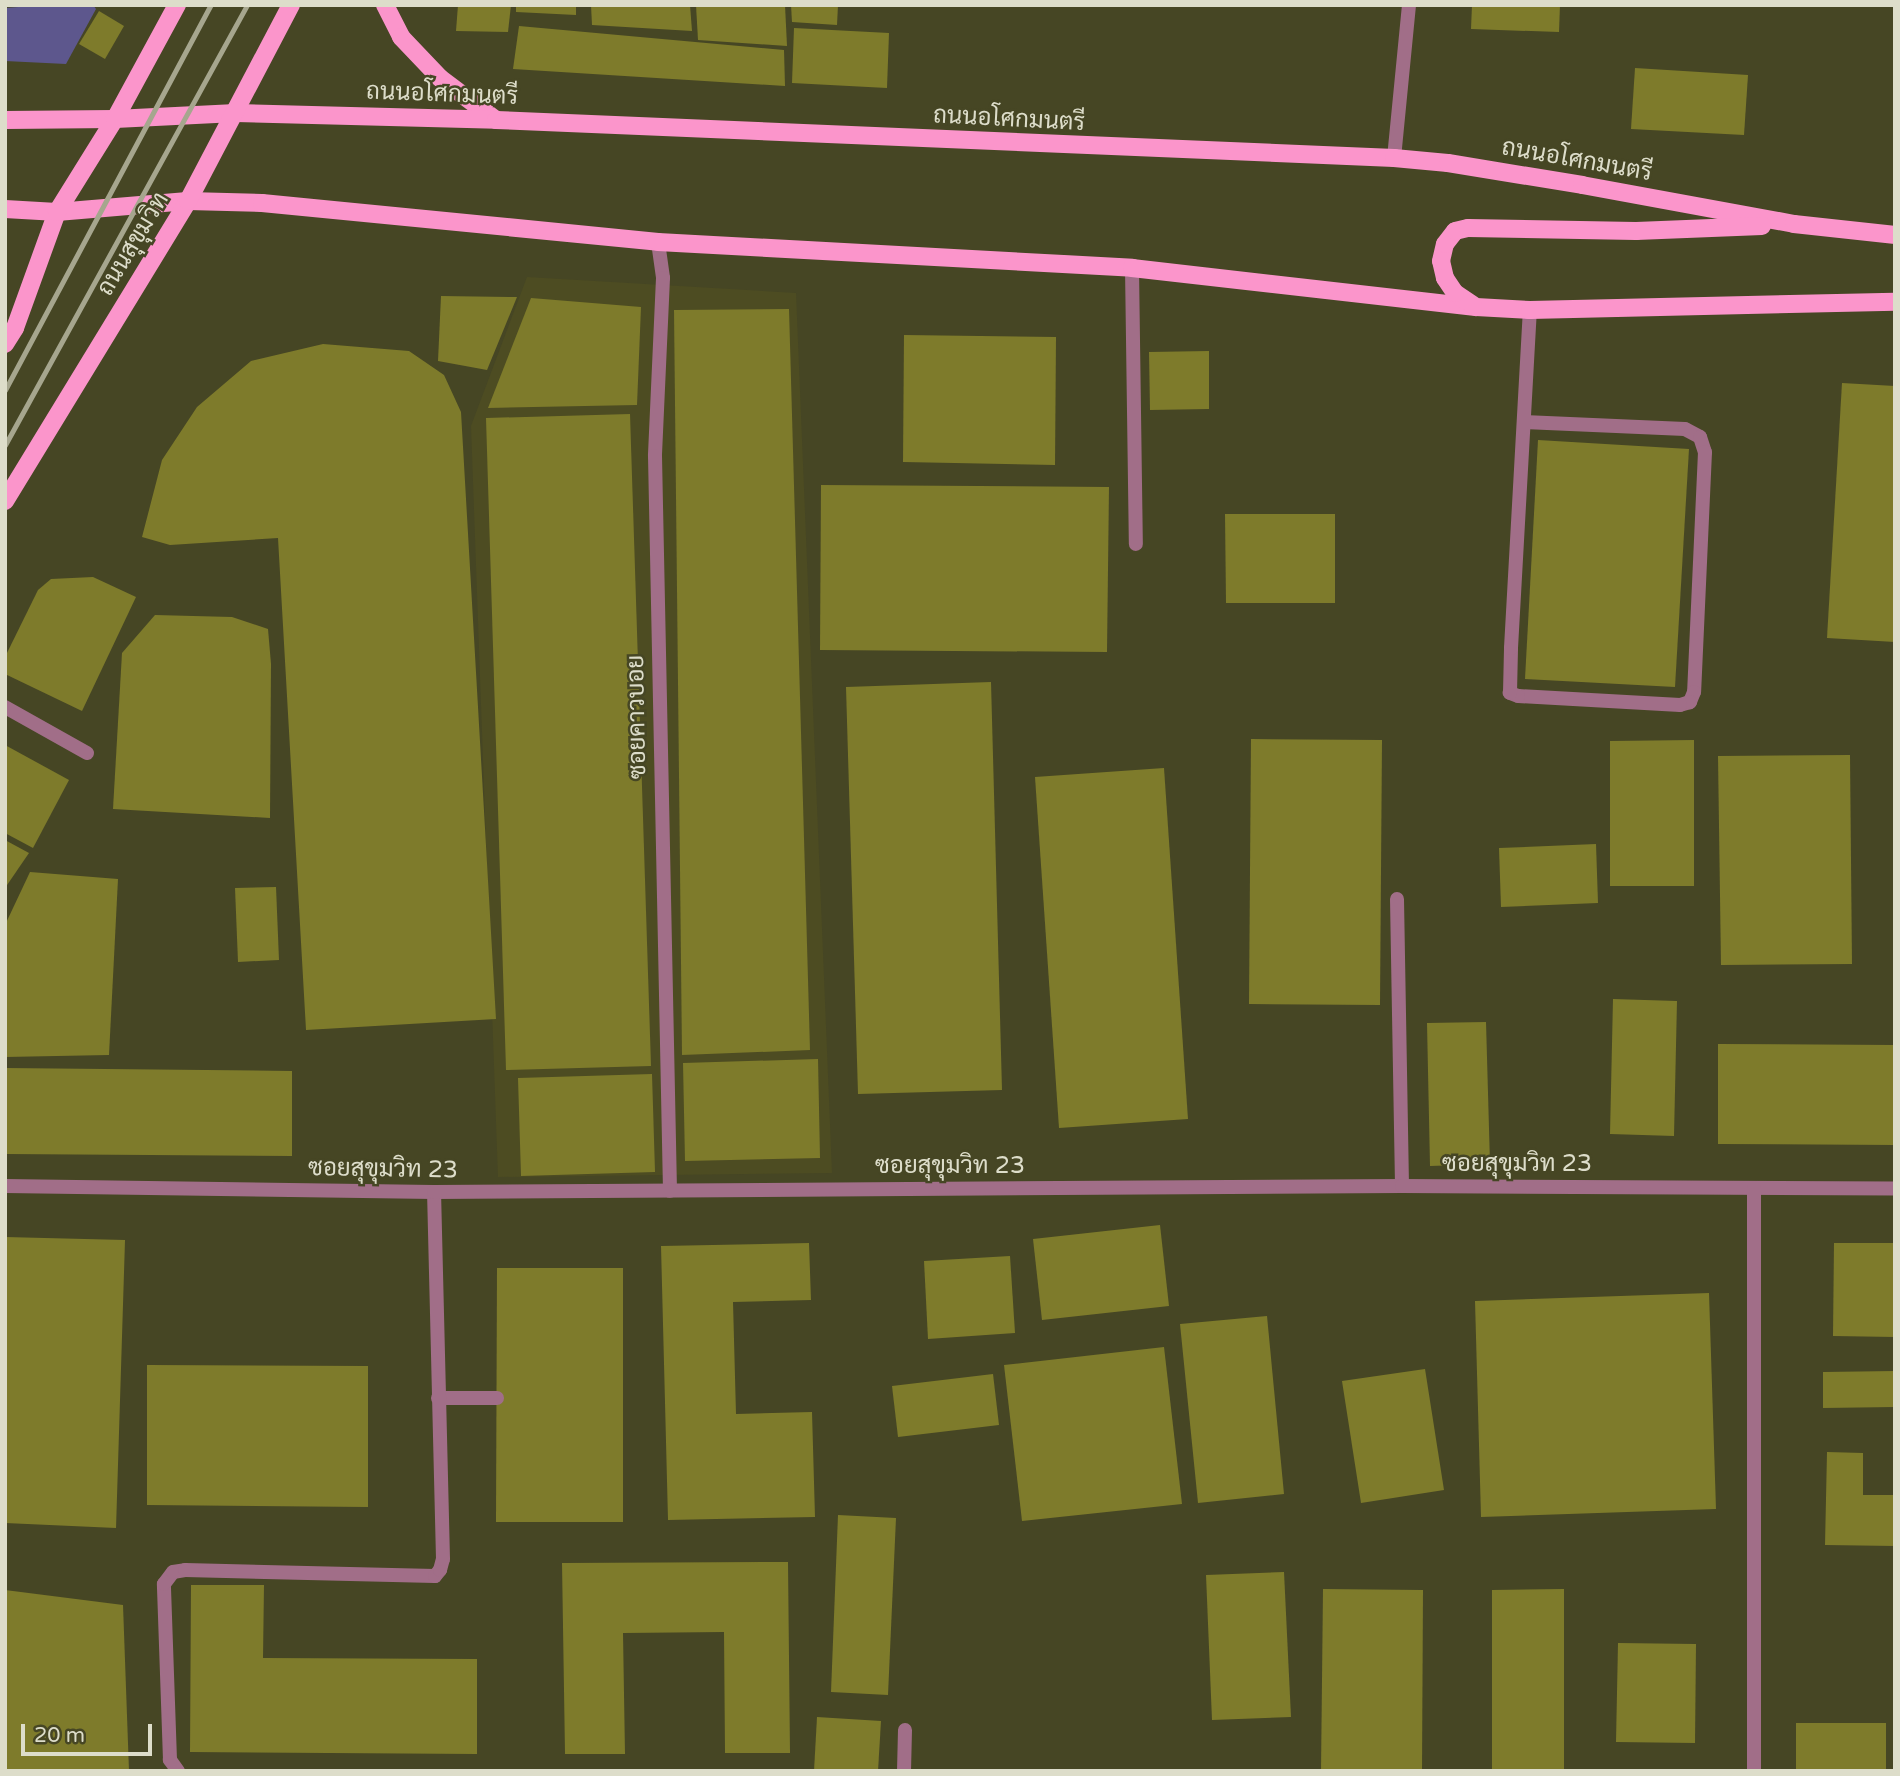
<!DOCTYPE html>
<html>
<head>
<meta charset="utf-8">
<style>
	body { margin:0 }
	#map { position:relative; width:1900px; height:1776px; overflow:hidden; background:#464624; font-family:"Varela Round",Sarabun,sans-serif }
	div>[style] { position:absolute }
	.built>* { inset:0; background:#4d4c22 }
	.green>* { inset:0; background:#5d578d }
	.building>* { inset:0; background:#7e7b2b }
	.lane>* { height:14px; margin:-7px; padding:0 7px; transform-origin:7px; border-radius:7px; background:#a16e88 }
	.street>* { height:14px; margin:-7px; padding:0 7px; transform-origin:7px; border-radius:7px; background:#a16e88 }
	.primary>* { height:18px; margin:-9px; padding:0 9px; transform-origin:9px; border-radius:9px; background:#fb95cb }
	.rail>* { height:5px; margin:-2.5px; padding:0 2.5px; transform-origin:2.5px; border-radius:2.5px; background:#a6a68e }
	span { translate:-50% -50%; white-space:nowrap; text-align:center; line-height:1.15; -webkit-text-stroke:5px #464624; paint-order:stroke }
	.street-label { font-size:24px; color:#ddddca }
	.frame { position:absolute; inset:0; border:7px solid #ddddca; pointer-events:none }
	.scale { position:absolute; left:21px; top:1724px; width:131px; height:32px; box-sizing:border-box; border:4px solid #ddddca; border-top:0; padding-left:9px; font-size:21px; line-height:24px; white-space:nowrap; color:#ddddca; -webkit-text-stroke:5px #464624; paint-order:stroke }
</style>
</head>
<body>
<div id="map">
	<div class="built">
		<i style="clip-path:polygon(527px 277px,796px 293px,832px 1173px,498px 1177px,471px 426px)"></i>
	</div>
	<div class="green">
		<i style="clip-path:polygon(45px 5px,93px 5px,96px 9px,66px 64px,5px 61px,5px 8px)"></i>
	</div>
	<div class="building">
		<i style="clip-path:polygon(458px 5px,511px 5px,508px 32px,456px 31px)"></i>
		<i style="clip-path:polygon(516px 5px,576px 5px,576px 15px,516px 12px)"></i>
		<i style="clip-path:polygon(591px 5px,690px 5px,692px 31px,592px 25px)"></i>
		<i style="clip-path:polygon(696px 5px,785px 5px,787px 46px,698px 40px)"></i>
		<i style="clip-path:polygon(791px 5px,838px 5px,837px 25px,792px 22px)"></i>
		<i style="clip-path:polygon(1472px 5px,1560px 5px,1559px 32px,1471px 29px)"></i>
		<i style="clip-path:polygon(99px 11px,124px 26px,105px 59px,79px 44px)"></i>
		<i style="clip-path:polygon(519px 26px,784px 50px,785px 86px,513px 69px)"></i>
		<i style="clip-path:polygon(794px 28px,889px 33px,887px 88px,792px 83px)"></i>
		<i style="clip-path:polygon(1635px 68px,1748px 75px,1744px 135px,1631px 129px)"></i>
		<i style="clip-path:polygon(441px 296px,517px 297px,487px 370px,438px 361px)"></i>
		<i style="clip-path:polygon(531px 298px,641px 307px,637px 405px,488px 408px)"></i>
		<i style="clip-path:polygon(789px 309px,810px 1050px,682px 1055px,674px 310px)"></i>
		<i style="clip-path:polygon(904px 335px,1056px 337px,1055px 465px,903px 462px)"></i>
		<i style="clip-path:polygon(323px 344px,409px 351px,444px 375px,461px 412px,496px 1019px,306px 1030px,278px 538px,170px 545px,142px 537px,162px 460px,197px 407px,251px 361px)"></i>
		<i style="clip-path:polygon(1209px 351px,1209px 409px,1150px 410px,1149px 352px)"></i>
		<i style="clip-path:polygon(1842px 383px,1895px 386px,1895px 642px,1827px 638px)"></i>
		<i style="clip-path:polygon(630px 414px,651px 1066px,506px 1070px,486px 418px)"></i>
		<i style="clip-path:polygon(1538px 440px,1689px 449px,1675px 687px,1525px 679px)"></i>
		<i style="clip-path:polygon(821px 485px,1109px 487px,1107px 652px,820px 650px)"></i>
		<i style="clip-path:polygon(1225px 514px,1335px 514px,1335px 603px,1226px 603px)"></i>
		<i style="clip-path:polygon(93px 577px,136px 597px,82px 711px,5px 674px,5px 657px,38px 590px,51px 579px)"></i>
		<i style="clip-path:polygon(155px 615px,232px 617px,268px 629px,271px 664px,270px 818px,113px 809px,122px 653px)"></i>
		<i style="clip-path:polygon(991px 682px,1002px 1090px,858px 1094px,846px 687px)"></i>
		<i style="clip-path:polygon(1251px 739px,1382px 740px,1380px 1005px,1249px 1004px)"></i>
		<i style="clip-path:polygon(1694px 740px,1694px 886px,1610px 886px,1610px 741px)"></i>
		<i style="clip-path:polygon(5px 745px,69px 780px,33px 848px,5px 833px)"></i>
		<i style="clip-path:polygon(1850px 755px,1852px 964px,1721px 965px,1718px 756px)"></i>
		<i style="clip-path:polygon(1164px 768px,1188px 1119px,1059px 1128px,1035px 777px)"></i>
		<i style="clip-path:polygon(5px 840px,29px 853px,5px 888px)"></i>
		<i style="clip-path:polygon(1596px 844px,1598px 903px,1501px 907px,1499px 848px)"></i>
		<i style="clip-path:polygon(30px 872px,118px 879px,109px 1055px,5px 1057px,5px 925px)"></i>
		<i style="clip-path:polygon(276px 887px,279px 960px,238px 962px,235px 888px)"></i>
		<i style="clip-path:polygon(1613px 999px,1677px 1001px,1674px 1136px,1610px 1134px)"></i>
		<i style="clip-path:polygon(1486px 1022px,1490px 1164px,1430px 1166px,1427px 1023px)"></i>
		<i style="clip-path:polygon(1718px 1044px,1895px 1045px,1895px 1145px,1718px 1144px)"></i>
		<i style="clip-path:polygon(818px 1059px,820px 1158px,685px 1161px,683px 1063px)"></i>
		<i style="clip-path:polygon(5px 1068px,292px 1071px,292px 1156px,5px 1154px)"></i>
		<i style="clip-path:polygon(652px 1074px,655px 1172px,521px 1176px,518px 1078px)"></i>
		<i style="clip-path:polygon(1160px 1225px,1169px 1306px,1042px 1320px,1033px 1239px)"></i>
		<i style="clip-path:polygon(5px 1237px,125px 1240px,116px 1528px,5px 1523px)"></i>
		<i style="clip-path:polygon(809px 1243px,811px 1300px,733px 1302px,736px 1414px,812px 1412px,815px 1517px,668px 1520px,661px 1246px)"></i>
		<i style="clip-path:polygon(1834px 1243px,1895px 1243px,1895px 1337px,1833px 1336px)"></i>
		<i style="clip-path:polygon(1010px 1256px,1015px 1333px,928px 1339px,924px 1261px)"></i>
		<i style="clip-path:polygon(497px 1268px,623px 1268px,623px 1522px,496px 1522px)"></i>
		<i style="clip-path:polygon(1709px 1293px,1716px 1509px,1481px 1517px,1475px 1301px)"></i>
		<i style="clip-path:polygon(1267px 1316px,1284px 1494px,1198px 1503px,1180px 1324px)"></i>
		<i style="clip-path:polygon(1164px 1347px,1182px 1504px,1022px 1521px,1004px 1365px)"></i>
		<i style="clip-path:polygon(147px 1365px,368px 1366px,368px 1507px,147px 1505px)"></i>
		<i style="clip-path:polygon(1425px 1369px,1444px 1490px,1361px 1503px,1342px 1381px)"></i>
		<i style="clip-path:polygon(1895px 1371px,1895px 1407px,1823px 1408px,1823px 1372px)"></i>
		<i style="clip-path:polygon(993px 1374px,999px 1425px,898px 1437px,892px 1386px)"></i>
		<i style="clip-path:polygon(1827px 1452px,1863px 1453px,1863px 1495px,1895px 1495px,1895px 1546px,1825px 1545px)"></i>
		<i style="clip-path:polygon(838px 1515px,896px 1518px,888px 1695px,831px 1692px)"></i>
		<i style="clip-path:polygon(788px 1562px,790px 1753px,725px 1753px,724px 1632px,623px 1633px,625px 1754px,565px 1754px,562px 1563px)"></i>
		<i style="clip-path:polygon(1284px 1572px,1291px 1717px,1212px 1720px,1206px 1575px)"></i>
		<i style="clip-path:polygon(191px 1585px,264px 1585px,263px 1658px,477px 1659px,477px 1754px,190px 1752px)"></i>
		<i style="clip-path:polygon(1323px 1589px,1423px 1590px,1422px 1771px,1321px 1771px)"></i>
		<i style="clip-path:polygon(1564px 1589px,1564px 1771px,1492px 1771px,1492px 1590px)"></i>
		<i style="clip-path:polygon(5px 1590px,123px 1605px,129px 1771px,5px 1771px)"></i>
		<i style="clip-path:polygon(1618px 1643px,1696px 1644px,1695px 1743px,1616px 1742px)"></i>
		<i style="clip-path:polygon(817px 1717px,881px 1721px,878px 1771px,814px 1771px)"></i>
		<i style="clip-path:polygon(1796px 1723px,1886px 1723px,1886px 1771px,1796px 1771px)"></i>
	</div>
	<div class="lane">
		<i style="left:1394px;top:158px;width:154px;rotate:-84.4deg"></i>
		<i style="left:1132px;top:268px;width:276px;rotate:89.2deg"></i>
		<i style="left:1524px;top:422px;width:161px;rotate:2.5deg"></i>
		<i style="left:1685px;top:429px;width:17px;rotate:28deg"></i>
		<i style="left:1700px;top:437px;width:16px;rotate:72deg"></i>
		<i style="left:1705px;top:452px;width:240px;rotate:92.6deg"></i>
		<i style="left:1694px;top:692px;width:11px;rotate:112deg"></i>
		<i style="left:1690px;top:702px;width:10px;rotate:163deg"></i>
		<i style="left:1680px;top:705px;width:162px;rotate:-176.8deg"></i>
		<i style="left:1518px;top:696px;width:9px;rotate:-159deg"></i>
		<i style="left:1510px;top:693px;width:45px;rotate:-88.7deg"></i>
		<i style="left:1511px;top:648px;width:339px;rotate:-86.8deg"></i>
		<i style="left:5px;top:707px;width:94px;rotate:29.3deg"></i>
		<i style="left:1397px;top:899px;width:287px;rotate:89deg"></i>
		<i style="left:438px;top:1398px;width:59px"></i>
		<i style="left:178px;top:1771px;width:14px;rotate:-126deg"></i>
		<i style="left:170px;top:1760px;width:176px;rotate:-92deg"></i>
		<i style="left:164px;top:1584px;width:15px;rotate:-53deg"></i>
		<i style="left:173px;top:1572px;width:12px;rotate:-9deg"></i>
		<i style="left:185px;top:1570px;width:250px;rotate:1.4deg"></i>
		<i style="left:435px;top:1576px;width:8px;rotate:-50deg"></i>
		<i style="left:440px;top:1570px;width:11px;rotate:-75deg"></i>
		<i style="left:443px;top:1559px;width:367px;rotate:-91.4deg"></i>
	</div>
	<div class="street">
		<i style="left:658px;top:242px;width:36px;rotate:82deg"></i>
		<i style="left:663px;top:278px;width:178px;rotate:92.6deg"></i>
		<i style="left:655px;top:456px;width:735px;rotate:88.83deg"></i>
		<i style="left:5px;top:1186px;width:429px;rotate:0.8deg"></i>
		<i style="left:434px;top:1192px;width:968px;rotate:-0.36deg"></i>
		<i style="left:1402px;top:1186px;width:493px;rotate:0.3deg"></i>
		<i style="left:1754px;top:1188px;width:583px;rotate:90deg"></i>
		<i style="left:904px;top:1771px;width:41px;rotate:-88.6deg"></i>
	</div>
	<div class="primary">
		<i style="left:385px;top:5px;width:36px;rotate:63deg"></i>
		<i style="left:401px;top:37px;width:57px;rotate:46.4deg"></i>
		<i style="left:440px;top:78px;width:70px;rotate:36.9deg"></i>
		<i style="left:5px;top:120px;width:110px;rotate:-0.5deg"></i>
		<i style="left:115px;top:119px;width:121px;rotate:-2.8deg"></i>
		<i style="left:236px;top:113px;width:260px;rotate:1.5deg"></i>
		<i style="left:496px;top:120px;width:899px;rotate:2.42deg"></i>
		<i style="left:1394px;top:158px;width:54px;rotate:5.3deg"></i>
		<i style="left:1448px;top:163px;width:136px;rotate:9.3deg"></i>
		<i style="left:1582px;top:185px;width:216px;rotate:10.4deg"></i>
		<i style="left:1794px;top:224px;width:102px;rotate:6.2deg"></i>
		<i style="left:5px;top:209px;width:52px;rotate:3.3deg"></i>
		<i style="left:57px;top:212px;width:131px;rotate:-4.8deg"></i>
		<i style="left:188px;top:201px;width:74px;rotate:1.5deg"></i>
		<i style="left:262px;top:203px;width:398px;rotate:5.6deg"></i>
		<i style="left:658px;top:242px;width:475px;rotate:3.1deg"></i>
		<i style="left:1132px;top:268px;width:346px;rotate:6.5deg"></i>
		<i style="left:1476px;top:307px;width:54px;rotate:3.2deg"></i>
		<i style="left:1530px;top:310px;width:365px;rotate:-1.3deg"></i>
		<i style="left:1473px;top:305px;width:22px;rotate:-146deg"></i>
		<i style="left:1455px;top:293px;width:18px;rotate:-124deg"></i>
		<i style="left:1445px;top:278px;width:17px;rotate:-103deg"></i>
		<i style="left:1441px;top:261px;width:17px;rotate:-77deg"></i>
		<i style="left:1445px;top:244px;width:16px;rotate:-52deg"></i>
		<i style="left:1455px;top:231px;width:13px;rotate:-13deg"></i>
		<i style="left:1468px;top:228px;width:168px;rotate:1deg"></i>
		<i style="left:1636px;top:231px;width:126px;rotate:-2.3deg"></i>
		<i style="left:5px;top:344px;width:19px;rotate:-58deg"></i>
		<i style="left:15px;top:328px;width:123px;rotate:-70.1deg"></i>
		<i style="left:57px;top:212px;width:110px;rotate:-58.1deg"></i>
		<i style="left:115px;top:119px;width:130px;rotate:-61.5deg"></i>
		<i style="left:5px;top:501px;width:351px;rotate:-58.6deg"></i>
		<i style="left:188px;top:201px;width:221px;rotate:-62.3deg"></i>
	</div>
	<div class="rail">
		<i style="left:5px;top:390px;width:437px;rotate:-61.9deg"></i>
		<i style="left:5px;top:445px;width:502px;rotate:-61.19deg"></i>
	</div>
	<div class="street-label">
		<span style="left:442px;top:94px;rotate:2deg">ถนนอโศกมนตรี</span>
		<span style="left:1009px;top:119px;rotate:3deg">ถนนอโศกมนตรี</span>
		<span style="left:1577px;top:160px;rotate:10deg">ถนนอโศกมนตรี</span>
		<span style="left:133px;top:244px;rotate:-59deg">ถนนสุขุมวิท</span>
		<span style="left:637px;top:717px;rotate:-91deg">ซอยคาวบอย</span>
		<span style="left:1517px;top:1164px">ซอยสุขุมวิท 23</span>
		<span style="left:950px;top:1166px">ซอยสุขุมวิท 23</span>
		<span style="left:383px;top:1169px;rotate:1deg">ซอยสุขุมวิท 23</span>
	</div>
	<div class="frame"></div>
	<div class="scale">20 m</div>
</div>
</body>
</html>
